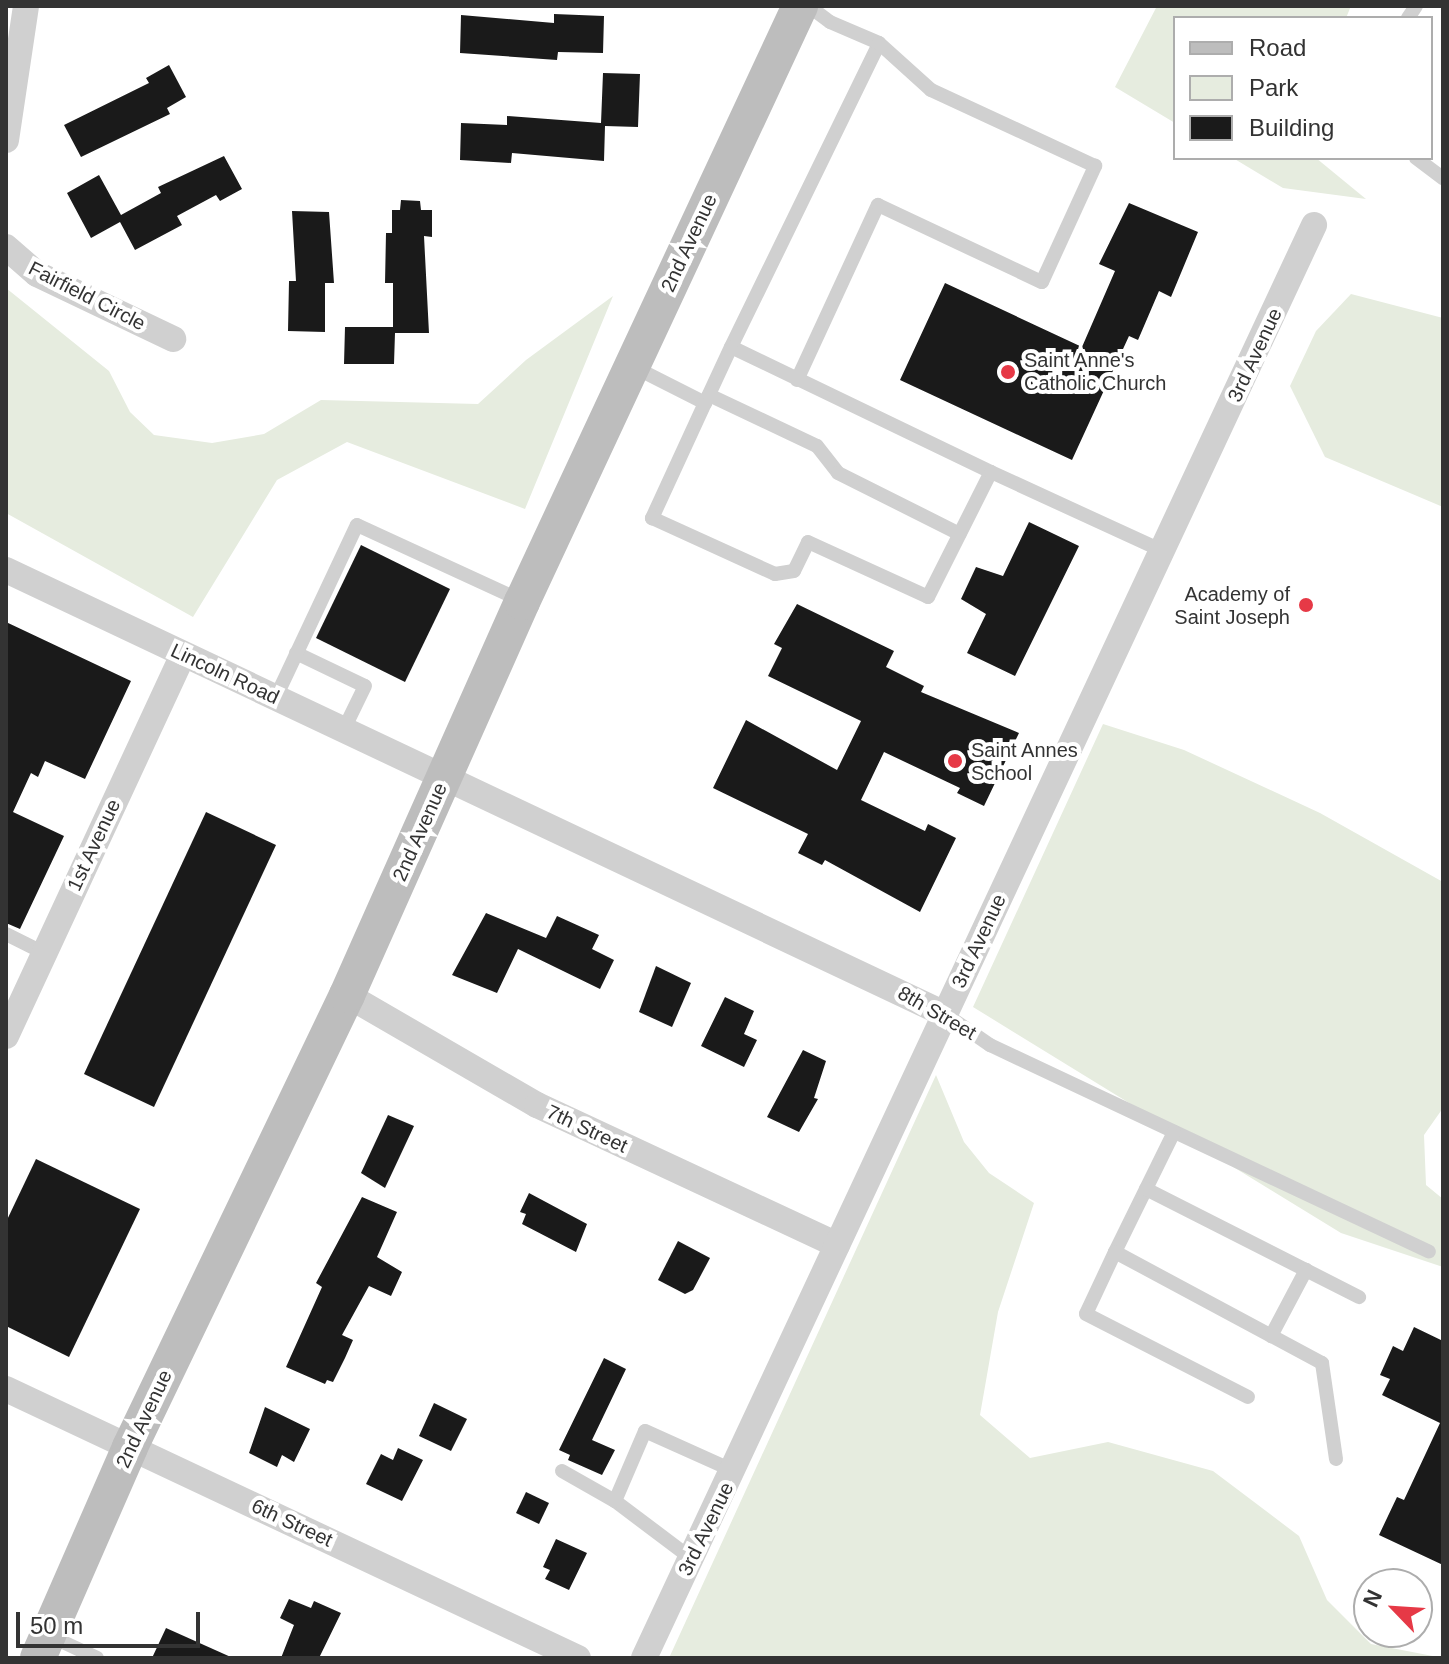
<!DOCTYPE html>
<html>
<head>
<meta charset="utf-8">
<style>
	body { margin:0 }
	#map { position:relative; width:1449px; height:1664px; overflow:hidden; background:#fff; font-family:Helvetica,sans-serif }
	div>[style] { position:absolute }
	.green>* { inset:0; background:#e6ecdf }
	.building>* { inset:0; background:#1a1a1a }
	.lane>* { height:14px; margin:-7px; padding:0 7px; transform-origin:7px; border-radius:7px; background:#d0d0d0 }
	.street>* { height:26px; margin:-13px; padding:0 13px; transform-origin:13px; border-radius:13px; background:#d0d0d0 }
	.secondary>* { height:36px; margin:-18px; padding:0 18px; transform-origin:18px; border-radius:18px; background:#bdbdbd }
	.dots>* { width:22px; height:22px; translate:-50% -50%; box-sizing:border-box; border:4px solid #fff; border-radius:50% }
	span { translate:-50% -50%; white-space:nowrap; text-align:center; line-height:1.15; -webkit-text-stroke:8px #fff; paint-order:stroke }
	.street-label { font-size:20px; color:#333 }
	.poi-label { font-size:20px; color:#333 }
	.left { translate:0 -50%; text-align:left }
	.right { translate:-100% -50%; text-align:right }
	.frame { position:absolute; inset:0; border:8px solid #333; pointer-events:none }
	.legend { position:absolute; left:1173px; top:16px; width:260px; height:144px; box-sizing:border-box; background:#fff; border:2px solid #adadad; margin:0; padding:10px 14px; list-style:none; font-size:24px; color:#333 }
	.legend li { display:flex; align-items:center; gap:16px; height:40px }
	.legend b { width:40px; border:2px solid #adadad }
	.north { position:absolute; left:1353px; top:1568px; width:80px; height:80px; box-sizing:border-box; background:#fff; border:2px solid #adadad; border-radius:50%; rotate:295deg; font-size:22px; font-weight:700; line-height:32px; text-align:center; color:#333 }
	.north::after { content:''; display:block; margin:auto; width:28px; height:36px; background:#e63946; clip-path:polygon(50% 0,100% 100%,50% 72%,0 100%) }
	.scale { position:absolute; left:16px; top:1612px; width:184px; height:36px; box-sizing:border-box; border:4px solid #333; border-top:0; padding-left:10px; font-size:24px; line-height:28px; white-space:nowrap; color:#333; -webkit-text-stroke:6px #fff; paint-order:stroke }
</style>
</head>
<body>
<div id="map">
	<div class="green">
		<i style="clip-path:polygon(1157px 6px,1351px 6px,1346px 18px,1175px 18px,1175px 123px,1115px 87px)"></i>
		<i style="clip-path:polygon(1233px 158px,1316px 158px,1366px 199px,1283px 188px)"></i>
		<i style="clip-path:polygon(6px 288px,109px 371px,130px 412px,154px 435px,212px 443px,264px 434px,321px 400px,478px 404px,526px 360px,613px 296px,525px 509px,347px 442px,277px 480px,193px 617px,6px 513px)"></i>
		<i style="clip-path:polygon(1351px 294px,1443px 318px,1443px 507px,1325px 457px,1290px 386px,1316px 331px)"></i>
		<i style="clip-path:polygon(1103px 724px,1184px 750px,1320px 813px,1443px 882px,1443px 1108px,1424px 1135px,1426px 1185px,1443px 1199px,1443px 1267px,1341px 1233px,973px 1007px)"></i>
		<i style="clip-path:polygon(936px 1075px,964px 1142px,989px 1173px,1034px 1203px,998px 1312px,980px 1415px,1030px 1458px,1108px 1442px,1213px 1471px,1299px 1536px,1327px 1600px,1371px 1644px,1443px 1658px,669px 1658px)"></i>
	</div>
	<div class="building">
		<i style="clip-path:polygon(554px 14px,604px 16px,603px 53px,558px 52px,557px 60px,460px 53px,461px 15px,554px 23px)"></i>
		<i style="clip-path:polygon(169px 65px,186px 97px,167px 108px,170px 114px,81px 157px,64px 125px,149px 83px,146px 78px)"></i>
		<i style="clip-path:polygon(603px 73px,640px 74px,638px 127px,605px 126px,604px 161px,512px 153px,511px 163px,460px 160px,461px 123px,507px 125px,507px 116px,601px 123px)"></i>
		<i style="clip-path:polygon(224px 156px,242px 189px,220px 201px,216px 195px,177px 216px,182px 225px,135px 250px,120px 222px,91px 238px,67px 193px,99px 175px,121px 215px,161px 193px,158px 187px)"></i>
		<i style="clip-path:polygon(401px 200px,420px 201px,421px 210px,432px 210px,432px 237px,424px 236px,429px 333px,395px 333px,394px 364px,344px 364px,345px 327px,393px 327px,393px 283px,385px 283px,386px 233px,392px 233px,392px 210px,400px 210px)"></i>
		<i style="clip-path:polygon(1129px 203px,1198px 232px,1171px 297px,1159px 291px,1138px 340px,1129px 336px,1072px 460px,900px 380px,945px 283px,1082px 347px,1115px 271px,1099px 264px)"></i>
		<i style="clip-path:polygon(292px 211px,329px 212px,334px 283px,325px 283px,325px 332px,288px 331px,289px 281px,296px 281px)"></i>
		<i style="clip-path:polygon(1029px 522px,1079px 546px,1015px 676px,967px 653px,986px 614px,961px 599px,976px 567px,1003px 576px)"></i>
		<i style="clip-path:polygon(361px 545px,450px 589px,405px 682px,316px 638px)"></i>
		<i style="clip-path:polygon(797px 604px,894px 651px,886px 667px,924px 686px,921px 692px,1019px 733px,984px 806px,957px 793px,960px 788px,884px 752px,861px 800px,925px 831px,928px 824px,956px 838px,920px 912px,825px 860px,822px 865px,798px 853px,808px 834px,713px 788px,746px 720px,837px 770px,861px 721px,768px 676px,782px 648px,774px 644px)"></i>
		<i style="clip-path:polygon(6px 622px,131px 681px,85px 779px,45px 761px,38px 777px,31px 773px,13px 812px,64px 836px,20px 929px,6px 923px)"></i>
		<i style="clip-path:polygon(206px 812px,276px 845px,154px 1107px,84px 1074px)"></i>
		<i style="clip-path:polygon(486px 913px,546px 938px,557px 916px,599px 935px,592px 949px,614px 960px,600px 989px,518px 949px,497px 993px,452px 975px)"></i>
		<i style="clip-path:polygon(656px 966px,691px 983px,672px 1027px,639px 1012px)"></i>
		<i style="clip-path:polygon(725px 997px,754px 1011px,744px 1034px,757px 1040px,744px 1067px,701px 1046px)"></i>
		<i style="clip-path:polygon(803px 1050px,826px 1061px,814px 1098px,818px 1099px,799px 1132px,767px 1117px)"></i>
		<i style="clip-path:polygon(388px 1115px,414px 1126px,385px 1188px,361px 1173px)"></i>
		<i style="clip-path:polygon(36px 1159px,140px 1209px,69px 1357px,6px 1326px,6px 1222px)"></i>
		<i style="clip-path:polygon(529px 1193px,587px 1224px,576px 1252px,522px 1224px,526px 1214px,520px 1212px)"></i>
		<i style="clip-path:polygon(362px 1197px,397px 1212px,377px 1257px,402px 1272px,391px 1296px,369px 1286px,342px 1335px,353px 1340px,345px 1358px,333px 1382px,327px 1380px,325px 1384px,286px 1367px,322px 1287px,316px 1283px)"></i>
		<i style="clip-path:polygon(678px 1241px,710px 1258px,693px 1290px,685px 1294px,658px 1280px)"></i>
		<i style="clip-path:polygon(1414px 1327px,1443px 1341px,1443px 1565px,1379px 1535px,1397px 1497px,1404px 1500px,1440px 1423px,1382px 1395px,1390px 1379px,1380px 1375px,1393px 1346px,1403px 1351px)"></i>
		<i style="clip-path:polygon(604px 1358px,626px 1369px,592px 1440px,615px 1450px,602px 1475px,568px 1460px,570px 1455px,559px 1450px)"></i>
		<i style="clip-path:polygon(434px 1403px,467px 1419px,451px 1451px,419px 1436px)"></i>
		<i style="clip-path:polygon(265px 1407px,310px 1429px,294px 1462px,282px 1455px,277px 1467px,249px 1453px)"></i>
		<i style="clip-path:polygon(398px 1448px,423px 1460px,402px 1501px,366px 1484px,381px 1454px,393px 1460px)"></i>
		<i style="clip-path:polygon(526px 1492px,549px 1503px,539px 1524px,516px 1513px)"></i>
		<i style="clip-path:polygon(556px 1539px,587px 1553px,569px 1590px,545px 1579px,550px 1570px,543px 1567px)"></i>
		<i style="clip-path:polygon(289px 1599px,311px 1608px,314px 1601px,341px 1613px,319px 1658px,281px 1658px,294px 1625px,280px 1618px)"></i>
		<i style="clip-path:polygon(166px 1628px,233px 1658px,152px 1658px)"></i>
	</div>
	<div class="lane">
		<i style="left:1408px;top:18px;width:14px;rotate:-56deg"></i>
		<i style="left:1416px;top:158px;width:34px;rotate:37deg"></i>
		<i style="left:731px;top:347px;width:338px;rotate:-64deg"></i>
		<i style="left:879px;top:43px;width:53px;rotate:-156.8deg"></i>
		<i style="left:830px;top:22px;width:26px;rotate:-143deg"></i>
		<i style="left:632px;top:366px;width:82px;rotate:26.9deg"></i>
		<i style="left:705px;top:403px;width:127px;rotate:114.7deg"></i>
		<i style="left:652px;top:518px;width:135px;rotate:24.5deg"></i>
		<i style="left:775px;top:574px;width:19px;rotate:-9deg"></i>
		<i style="left:794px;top:571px;width:32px;rotate:-64deg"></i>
		<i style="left:808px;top:542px;width:132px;rotate:24.6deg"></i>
		<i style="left:928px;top:597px;width:140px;rotate:-63.3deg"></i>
		<i style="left:991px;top:472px;width:288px;rotate:-154.3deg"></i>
		<i style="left:731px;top:347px;width:62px;rotate:114.9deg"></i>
		<i style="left:797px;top:380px;width:193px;rotate:-65.2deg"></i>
		<i style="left:878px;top:205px;width:181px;rotate:25.2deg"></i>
		<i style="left:1042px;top:282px;width:128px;rotate:-65.4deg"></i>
		<i style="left:1095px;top:166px;width:181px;rotate:-155.1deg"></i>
		<i style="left:931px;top:90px;width:70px;rotate:-137.9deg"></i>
		<i style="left:709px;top:395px;width:119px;rotate:25.3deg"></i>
		<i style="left:817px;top:446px;width:34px;rotate:52deg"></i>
		<i style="left:838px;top:473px;width:136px;rotate:26.6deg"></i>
		<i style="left:991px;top:472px;width:189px;rotate:24.7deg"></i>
		<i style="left:296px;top:653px;width:76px;rotate:25.6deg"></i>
		<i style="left:365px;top:686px;width:48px;rotate:116deg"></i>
		<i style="left:276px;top:697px;width:190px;rotate:-64.8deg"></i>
		<i style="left:357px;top:525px;width:182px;rotate:24.7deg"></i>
		<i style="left:6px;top:934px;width:42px;rotate:26.6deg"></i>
		<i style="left:945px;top:1014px;width:55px;rotate:34.6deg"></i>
		<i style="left:990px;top:1045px;width:485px;rotate:25.2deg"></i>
		<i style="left:1174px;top:1132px;width:134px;rotate:116.2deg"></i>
		<i style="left:1115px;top:1252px;width:235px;rotate:28.2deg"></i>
		<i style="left:1322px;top:1363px;width:97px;rotate:81.7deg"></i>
		<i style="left:1146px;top:1189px;width:239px;rotate:26.9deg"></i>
		<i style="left:1115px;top:1252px;width:68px;rotate:115.1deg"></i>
		<i style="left:1086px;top:1314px;width:182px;rotate:27.1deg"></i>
		<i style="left:1271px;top:1336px;width:75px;rotate:-62.1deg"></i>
		<i style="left:562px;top:1471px;width:61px;rotate:29.5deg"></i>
		<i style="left:692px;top:1559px;width:96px;rotate:-143deg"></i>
		<i style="left:615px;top:1501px;width:76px;rotate:-66.8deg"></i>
		<i style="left:645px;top:1431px;width:98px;rotate:24.2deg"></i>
		<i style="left:48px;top:1635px;width:54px;rotate:25.1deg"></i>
	</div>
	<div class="street">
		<i style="left:6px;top:140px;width:135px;rotate:-81.5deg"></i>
		<i style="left:6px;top:247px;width:41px;rotate:41.1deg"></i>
		<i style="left:37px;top:274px;width:151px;rotate:25.5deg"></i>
		<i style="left:6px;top:570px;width:1039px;rotate:25.31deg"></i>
		<i style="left:347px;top:995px;width:220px;rotate:30.1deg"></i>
		<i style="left:537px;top:1105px;width:331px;rotate:25deg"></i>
		<i style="left:6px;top:1036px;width:420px;rotate:-65.1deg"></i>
		<i style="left:6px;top:1389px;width:632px;rotate:25.19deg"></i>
		<i style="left:644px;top:1658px;width:1582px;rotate:-64.94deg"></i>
	</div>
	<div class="secondary">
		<i style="left:38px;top:1658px;width:230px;rotate:-66.4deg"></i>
		<i style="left:130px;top:1447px;width:501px;rotate:-64.35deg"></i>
		<i style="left:347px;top:995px;width:430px;rotate:-66deg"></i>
		<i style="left:522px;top:602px;width:658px;rotate:-64.99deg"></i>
	</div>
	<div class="dots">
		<i style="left:1008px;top:372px;background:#e63946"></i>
		<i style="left:1306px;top:605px;background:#e63946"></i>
		<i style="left:955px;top:761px;background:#e63946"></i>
	</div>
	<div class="street-label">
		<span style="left:689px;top:243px;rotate:-65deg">2nd Avenue</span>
		<span style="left:87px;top:296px;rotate:27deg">Fairfield Circle</span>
		<span style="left:1255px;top:355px;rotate:-65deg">3rd Avenue</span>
		<span style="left:225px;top:674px;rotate:25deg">Lincoln Road</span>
		<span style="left:420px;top:832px;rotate:-66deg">2nd Avenue</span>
		<span style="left:94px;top:845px;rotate:-65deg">1st Avenue</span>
		<span style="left:979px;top:941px;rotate:-65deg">3rd Avenue</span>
		<span style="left:937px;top:1013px;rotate:30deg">8th Street</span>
		<span style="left:587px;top:1129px;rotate:25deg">7th Street</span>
		<span style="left:144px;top:1419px;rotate:-65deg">2nd Avenue</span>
		<span style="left:292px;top:1523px;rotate:25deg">6th Street</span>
		<span style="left:706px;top:1529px;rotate:-64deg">3rd Avenue</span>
	</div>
	<div class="poi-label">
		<span class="left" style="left:1024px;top:372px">Saint Anne's<br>Catholic Church</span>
		<span class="right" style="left:1290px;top:606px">Academy of<br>Saint Joseph</span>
		<span class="left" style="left:971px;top:762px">Saint Annes<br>School</span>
	</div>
	<div class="frame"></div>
	<ul class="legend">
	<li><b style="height:10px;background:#bdbdbd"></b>Road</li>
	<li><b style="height:22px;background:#e6ecdf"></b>Park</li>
	<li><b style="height:22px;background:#1a1a1a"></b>Building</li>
	</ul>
	<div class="north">N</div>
	<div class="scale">50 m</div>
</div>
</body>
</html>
